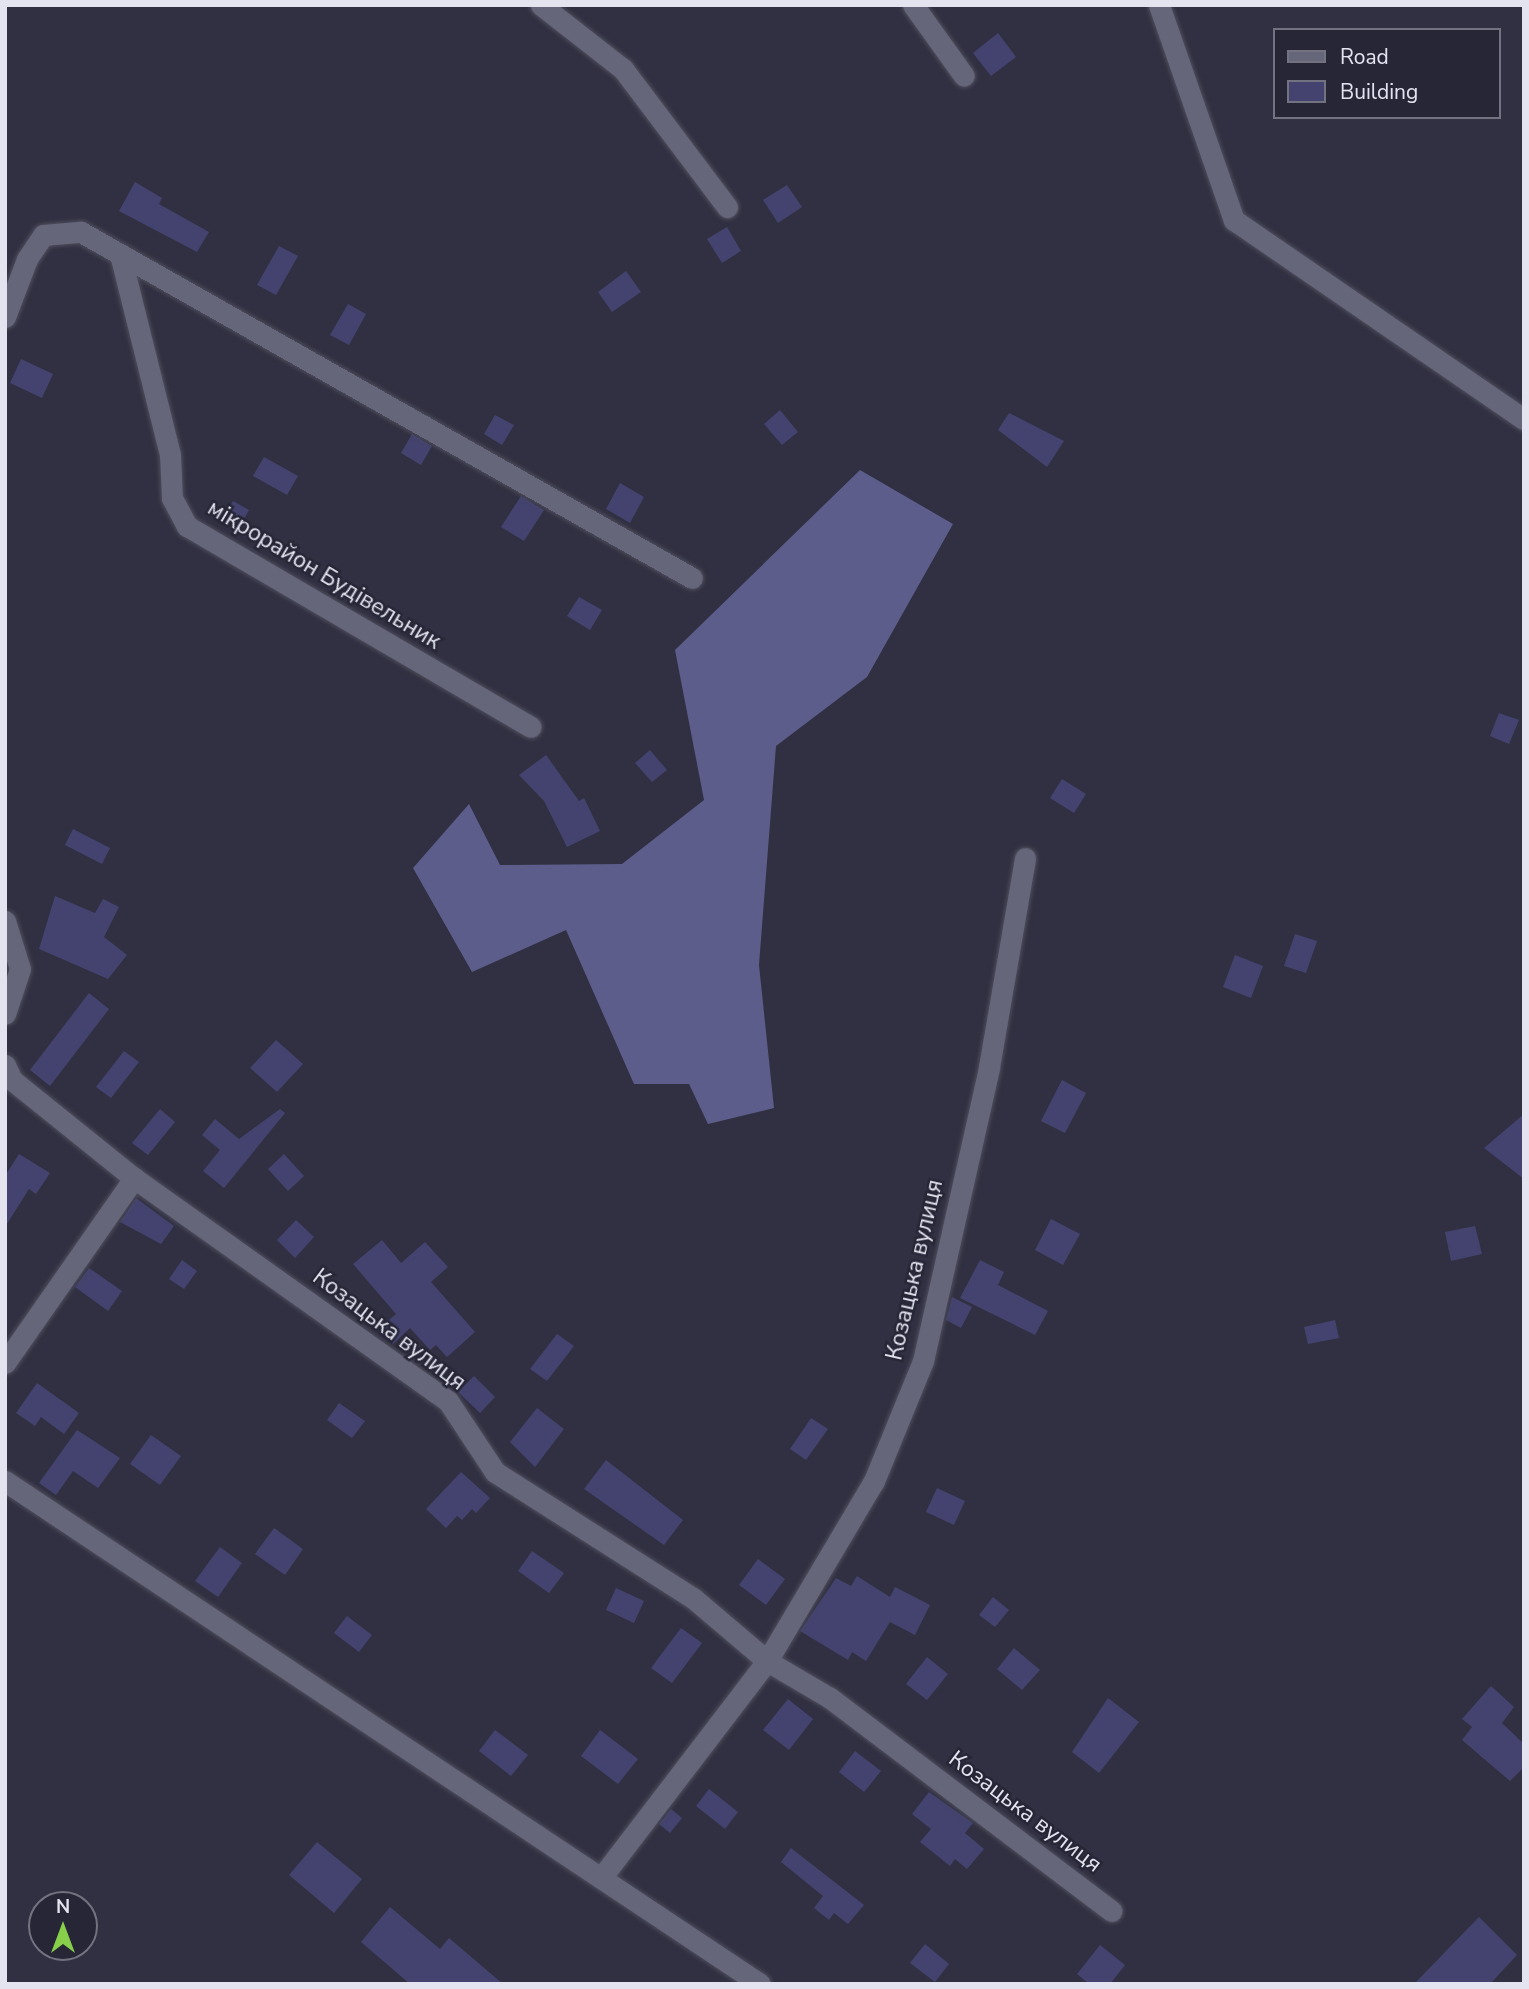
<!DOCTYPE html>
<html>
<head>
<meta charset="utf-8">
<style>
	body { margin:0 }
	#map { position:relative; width:1529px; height:1989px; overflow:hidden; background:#303042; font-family:"Nunito Sans",sans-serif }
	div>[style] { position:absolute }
	.forest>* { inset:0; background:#5c5d8a }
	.building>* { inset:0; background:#44436f }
	.roads { filter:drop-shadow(0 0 2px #4d4d5c) drop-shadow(0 0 2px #4d4d5c) }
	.minor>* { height:21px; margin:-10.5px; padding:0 10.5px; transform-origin:10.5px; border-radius:10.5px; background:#65667a }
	span { translate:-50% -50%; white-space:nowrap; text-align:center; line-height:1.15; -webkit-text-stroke:5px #262637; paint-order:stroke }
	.street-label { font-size:23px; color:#e3e4f0 }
	.frame { position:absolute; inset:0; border:7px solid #e3e4f0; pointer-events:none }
	.legend { position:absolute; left:1273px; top:28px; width:228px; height:91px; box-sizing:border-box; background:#262637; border:2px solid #727281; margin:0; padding:9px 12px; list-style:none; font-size:21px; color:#e3e4f0 }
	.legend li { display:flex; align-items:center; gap:14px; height:35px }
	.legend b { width:35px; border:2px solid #727281 }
	.north { position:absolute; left:28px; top:1891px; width:70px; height:70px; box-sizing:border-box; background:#262637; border:2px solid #727281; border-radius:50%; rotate:0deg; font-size:19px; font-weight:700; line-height:28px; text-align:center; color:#e3e4f0 }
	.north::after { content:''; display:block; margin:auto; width:24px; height:32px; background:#87cf4a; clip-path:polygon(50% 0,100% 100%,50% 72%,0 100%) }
</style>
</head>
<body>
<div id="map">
	<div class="forest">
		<i style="clip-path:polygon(860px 470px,953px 524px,867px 677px,776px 746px,759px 965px,774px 1108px,708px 1124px,689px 1084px,634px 1084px,566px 930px,472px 972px,413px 868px,469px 804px,500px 865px,622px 864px,704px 800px,675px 650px)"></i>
	</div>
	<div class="building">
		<i style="clip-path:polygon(998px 33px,1016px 57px,991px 76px,973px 53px)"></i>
		<i style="clip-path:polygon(135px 182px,162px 198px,159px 204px,209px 232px,197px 252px,119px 211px)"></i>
		<i style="clip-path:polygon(787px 185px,802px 207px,778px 223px,763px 200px)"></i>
		<i style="clip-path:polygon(727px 227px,741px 251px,722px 263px,707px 239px)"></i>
		<i style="clip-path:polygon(279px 246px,298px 256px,276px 295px,257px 285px)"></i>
		<i style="clip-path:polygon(626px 271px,641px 292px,612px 312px,598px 292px)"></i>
		<i style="clip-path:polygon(348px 304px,366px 314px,349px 345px,330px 335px)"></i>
		<i style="clip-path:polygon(21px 359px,53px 374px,42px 398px,10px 383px)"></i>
		<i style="clip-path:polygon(780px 410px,798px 432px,782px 445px,764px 424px)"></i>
		<i style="clip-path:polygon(1009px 413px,1064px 441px,1047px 467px,998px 430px)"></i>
		<i style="clip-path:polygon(495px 415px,514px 425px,502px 445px,484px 434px)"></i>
		<i style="clip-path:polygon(412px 434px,432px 446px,421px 465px,401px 453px)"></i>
		<i style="clip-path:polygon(264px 457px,298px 476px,287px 495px,253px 476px)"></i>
		<i style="clip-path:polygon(620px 483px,644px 497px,630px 523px,606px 509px)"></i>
		<i style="clip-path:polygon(521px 496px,544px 510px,524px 541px,501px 527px)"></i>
		<i style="clip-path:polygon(233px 501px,249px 510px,240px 526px,224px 517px)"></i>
		<i style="clip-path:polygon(579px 597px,602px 610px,590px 630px,567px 616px)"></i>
		<i style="clip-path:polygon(1499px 713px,1519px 720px,1509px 744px,1490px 736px)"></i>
		<i style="clip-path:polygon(650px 750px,667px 770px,652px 782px,635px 763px)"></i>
		<i style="clip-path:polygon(546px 755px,579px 801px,584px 798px,600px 831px,567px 847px,544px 801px,519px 775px)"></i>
		<i style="clip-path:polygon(1062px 779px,1086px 794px,1074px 813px,1050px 798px)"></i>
		<i style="clip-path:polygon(73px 829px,110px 848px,102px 864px,65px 845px)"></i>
		<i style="clip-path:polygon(55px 896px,95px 913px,103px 899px,119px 907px,104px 937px,127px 955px,108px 979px,39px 949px)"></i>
		<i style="clip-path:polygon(1295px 934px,1317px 941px,1306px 973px,1284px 966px)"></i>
		<i style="clip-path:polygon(1235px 955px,1263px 966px,1251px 998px,1223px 987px)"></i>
		<i style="clip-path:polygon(89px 993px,109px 1009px,50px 1086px,30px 1070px)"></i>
		<i style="clip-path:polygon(276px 1040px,303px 1064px,277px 1092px,250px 1068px)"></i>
		<i style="clip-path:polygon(124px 1051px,139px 1062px,111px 1098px,96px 1087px)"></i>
		<i style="clip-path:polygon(1062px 1080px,1086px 1093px,1065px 1133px,1041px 1121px)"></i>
		<i style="clip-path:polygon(160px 1109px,175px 1122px,148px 1155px,132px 1143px)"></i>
		<i style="clip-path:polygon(280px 1109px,285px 1113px,224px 1188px,203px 1171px,220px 1150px,202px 1135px,215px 1119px,239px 1139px)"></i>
		<i style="clip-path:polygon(1524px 1114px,1524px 1179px,1484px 1148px)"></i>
		<i style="clip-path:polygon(19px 1154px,50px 1173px,36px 1194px,29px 1189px,5px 1227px,5px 1176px)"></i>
		<i style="clip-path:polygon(284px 1154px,304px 1176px,288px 1191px,268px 1169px)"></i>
		<i style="clip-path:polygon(136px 1198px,174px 1226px,161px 1244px,120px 1222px)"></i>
		<i style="clip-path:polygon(1051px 1219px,1080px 1234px,1063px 1265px,1035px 1250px)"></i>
		<i style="clip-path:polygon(296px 1220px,314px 1237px,295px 1258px,277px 1240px)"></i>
		<i style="clip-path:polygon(1475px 1226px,1482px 1254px,1451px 1261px,1445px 1232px)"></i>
		<i style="clip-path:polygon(382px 1240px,401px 1263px,425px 1242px,448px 1267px,431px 1282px,475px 1332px,447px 1357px,436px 1345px,430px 1350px,410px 1328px,393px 1344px,380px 1328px,396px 1314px,353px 1264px)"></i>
		<i style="clip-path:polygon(182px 1260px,197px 1271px,184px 1289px,169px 1279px)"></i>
		<i style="clip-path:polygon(980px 1260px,1004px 1272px,998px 1285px,1048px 1311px,1035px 1335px,960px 1298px)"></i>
		<i style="clip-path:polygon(89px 1268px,122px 1291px,108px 1311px,75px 1287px)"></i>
		<i style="clip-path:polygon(952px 1297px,972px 1307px,961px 1328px,946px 1320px)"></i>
		<i style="clip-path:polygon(1335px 1320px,1339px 1338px,1308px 1344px,1304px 1327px)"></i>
		<i style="clip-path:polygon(557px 1334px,574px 1346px,547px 1381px,530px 1369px)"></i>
		<i style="clip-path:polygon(474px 1376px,495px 1397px,480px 1413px,458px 1392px)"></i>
		<i style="clip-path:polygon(37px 1383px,79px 1413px,64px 1434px,41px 1417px,35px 1426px,16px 1413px)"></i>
		<i style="clip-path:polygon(339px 1403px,365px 1421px,352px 1438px,327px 1420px)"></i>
		<i style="clip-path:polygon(537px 1408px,564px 1429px,535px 1467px,510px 1442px)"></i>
		<i style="clip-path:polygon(811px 1418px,828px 1429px,806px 1460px,790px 1449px)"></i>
		<i style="clip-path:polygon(77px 1430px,120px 1458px,98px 1488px,73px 1471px,56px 1495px,39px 1483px)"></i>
		<i style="clip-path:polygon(151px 1435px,181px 1456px,160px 1485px,130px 1464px)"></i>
		<i style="clip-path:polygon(606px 1460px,683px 1520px,664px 1545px,584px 1489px)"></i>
		<i style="clip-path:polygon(461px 1472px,490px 1498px,476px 1513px,472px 1509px,462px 1520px,457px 1516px,446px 1528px,426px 1509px)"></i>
		<i style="clip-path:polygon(937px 1488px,965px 1501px,954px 1525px,926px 1512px)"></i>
		<i style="clip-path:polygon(274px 1528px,303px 1549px,285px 1575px,255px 1554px)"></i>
		<i style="clip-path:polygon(220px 1547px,242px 1563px,218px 1597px,195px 1581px)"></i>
		<i style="clip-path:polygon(532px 1551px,564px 1573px,549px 1593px,518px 1571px)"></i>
		<i style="clip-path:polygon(758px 1559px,785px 1579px,766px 1605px,739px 1585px)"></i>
		<i style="clip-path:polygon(857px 1576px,890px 1597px,895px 1587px,930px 1605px,915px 1635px,890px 1622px,866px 1661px,852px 1652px,848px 1660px,800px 1631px,836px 1578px,851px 1586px)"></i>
		<i style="clip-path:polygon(616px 1588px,644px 1601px,634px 1623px,606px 1610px)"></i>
		<i style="clip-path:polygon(993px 1597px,1009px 1610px,995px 1627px,979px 1615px)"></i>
		<i style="clip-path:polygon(347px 1616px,372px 1635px,359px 1652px,334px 1633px)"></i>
		<i style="clip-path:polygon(681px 1628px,702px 1643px,672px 1683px,651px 1668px)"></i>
		<i style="clip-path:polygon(1014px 1648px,1040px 1670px,1022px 1690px,997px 1669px)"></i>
		<i style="clip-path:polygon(927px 1657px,948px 1674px,927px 1700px,906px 1684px)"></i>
		<i style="clip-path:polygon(1491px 1686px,1514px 1707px,1502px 1723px,1524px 1744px,1524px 1767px,1510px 1781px,1462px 1740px,1472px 1727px,1462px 1719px)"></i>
		<i style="clip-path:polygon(1108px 1698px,1139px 1722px,1099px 1773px,1072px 1752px)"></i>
		<i style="clip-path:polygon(788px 1699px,813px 1719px,789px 1750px,763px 1730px)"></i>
		<i style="clip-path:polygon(495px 1730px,528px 1755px,511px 1776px,479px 1751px)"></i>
		<i style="clip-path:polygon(600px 1730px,638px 1759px,618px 1784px,581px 1756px)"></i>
		<i style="clip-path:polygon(855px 1751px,881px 1771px,864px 1792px,839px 1772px)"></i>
		<i style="clip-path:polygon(709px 1789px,738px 1812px,725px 1829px,696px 1806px)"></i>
		<i style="clip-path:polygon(929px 1792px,973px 1823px,965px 1833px,984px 1849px,967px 1869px,955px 1859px,950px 1866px,920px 1842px,931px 1829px,912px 1814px)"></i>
		<i style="clip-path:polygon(671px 1809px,682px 1818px,670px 1833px,659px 1824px)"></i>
		<i style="clip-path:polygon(317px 1842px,362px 1879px,334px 1913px,289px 1875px)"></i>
		<i style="clip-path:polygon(791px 1848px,864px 1905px,848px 1924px,834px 1913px,829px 1920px,814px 1908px,823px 1896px,781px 1862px)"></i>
		<i style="clip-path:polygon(390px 1907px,440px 1949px,449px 1938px,503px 1984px,410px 1984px,361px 1942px)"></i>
		<i style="clip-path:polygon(1479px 1917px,1517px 1955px,1490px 1984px,1414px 1984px)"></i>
		<i style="clip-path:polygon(925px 1944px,949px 1964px,935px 1982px,910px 1963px)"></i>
		<i style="clip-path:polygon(1100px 1945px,1125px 1965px,1110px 1984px,1089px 1984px,1077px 1974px)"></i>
	</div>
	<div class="roads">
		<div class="minor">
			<i style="left:541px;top:5px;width:104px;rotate:38deg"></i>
			<i style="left:623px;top:69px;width:173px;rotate:53deg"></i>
			<i style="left:913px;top:5px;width:87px;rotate:54.3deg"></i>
			<i style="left:1159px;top:5px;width:228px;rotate:70.8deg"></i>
			<i style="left:1234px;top:220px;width:352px;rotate:34.5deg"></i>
			<i style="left:120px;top:254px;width:206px;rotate:76deg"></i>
			<i style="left:170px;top:454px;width:44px;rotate:87.4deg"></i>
			<i style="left:172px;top:498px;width:32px;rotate:62deg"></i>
			<i style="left:187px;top:526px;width:398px;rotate:30.3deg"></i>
			<i style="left:5px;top:317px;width:62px;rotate:-69.2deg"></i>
			<i style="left:27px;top:259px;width:29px;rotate:-56deg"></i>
			<i style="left:43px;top:235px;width:38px;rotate:-5deg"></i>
			<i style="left:81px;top:232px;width:702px;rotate:29.52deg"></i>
			<i style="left:5px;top:921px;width:50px;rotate:72.6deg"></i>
			<i style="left:20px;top:969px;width:47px;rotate:108.4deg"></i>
			<i style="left:5px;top:1065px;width:17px;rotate:65deg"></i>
			<i style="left:12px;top:1080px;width:156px;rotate:38.8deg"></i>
			<i style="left:134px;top:1178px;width:385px;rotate:35.4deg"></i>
			<i style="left:448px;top:1401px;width:85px;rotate:56.5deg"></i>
			<i style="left:495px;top:1472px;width:235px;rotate:32.5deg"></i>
			<i style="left:693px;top:1598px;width:97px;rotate:40.4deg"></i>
			<i style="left:767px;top:1661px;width:73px;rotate:30.4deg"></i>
			<i style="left:830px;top:1698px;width:353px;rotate:37.1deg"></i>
			<i style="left:5px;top:1363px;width:226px;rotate:-55.1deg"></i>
			<i style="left:5px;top:1481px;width:907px;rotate:33.67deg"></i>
			<i style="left:601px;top:1878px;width:273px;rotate:-52.6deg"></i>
			<i style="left:767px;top:1661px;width:209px;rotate:-59.3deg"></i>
			<i style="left:874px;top:1481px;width:130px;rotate:-67.8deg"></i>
			<i style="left:923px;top:1361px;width:301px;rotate:-77.3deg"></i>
			<i style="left:989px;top:1067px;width:212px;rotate:-80.2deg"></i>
		</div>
	</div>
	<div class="street-label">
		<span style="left:324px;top:575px;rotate:31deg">мікрорайон Будівельник</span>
		<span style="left:915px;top:1270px;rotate:-77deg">Козацька вулиця</span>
		<span style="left:389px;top:1330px;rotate:37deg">Козацька вулиця</span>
		<span style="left:1025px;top:1812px;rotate:37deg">Козацька вулиця</span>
	</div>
	<div class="frame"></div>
	<ul class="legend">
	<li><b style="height:9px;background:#65667a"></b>Road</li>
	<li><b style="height:19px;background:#44436f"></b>Building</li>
	</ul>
	<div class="north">N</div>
</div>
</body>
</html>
